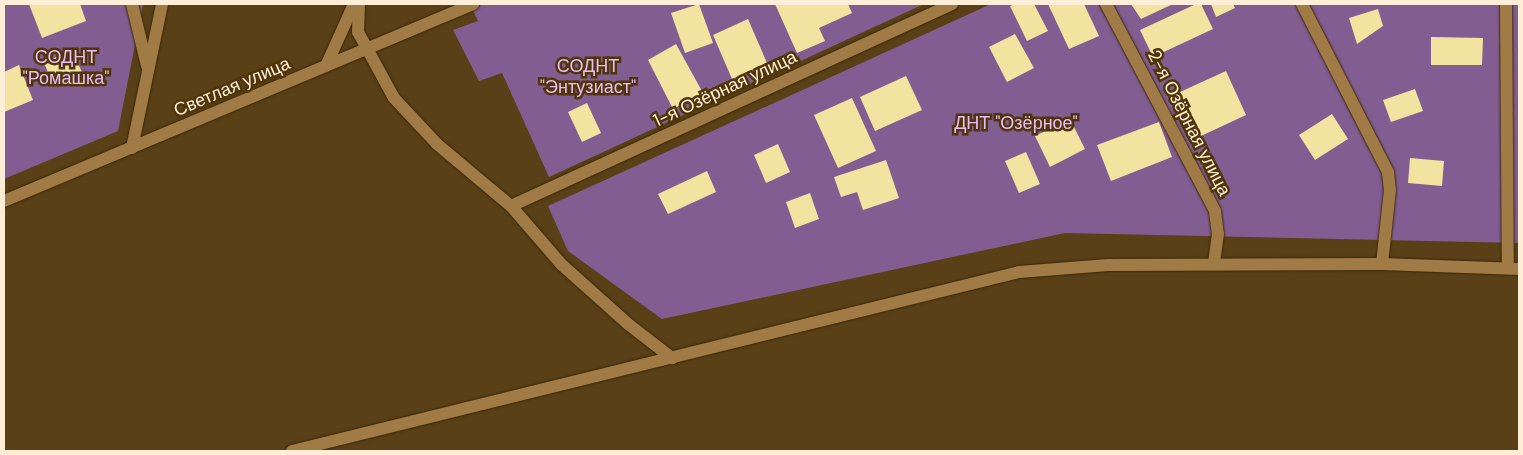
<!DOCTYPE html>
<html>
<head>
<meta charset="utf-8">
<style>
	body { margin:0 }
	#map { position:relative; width:1523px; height:455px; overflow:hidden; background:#5a4016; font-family:"DM Sans",sans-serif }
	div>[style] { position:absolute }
	.green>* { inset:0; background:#825d91 }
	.building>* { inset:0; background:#f3e3a1 }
	.roads { filter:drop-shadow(0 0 1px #3a280a) drop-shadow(0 0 1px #3a280a) }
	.minor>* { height:12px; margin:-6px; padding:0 6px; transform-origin:6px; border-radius:6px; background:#a07b45 }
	span { translate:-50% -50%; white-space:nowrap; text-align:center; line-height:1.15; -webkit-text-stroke:5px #4f3508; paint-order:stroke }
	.park-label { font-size:18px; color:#eabcfd }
	.street-label { font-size:18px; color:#feeed8 }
	.frame { position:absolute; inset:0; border:5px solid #feeed8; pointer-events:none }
</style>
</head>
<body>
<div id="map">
	<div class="green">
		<i style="clip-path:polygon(4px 4px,143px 4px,118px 131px,4px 179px)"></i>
		<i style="clip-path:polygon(470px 4px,924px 4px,549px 177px,502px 73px,479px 81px,453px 30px,478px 21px)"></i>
		<i style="clip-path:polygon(991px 4px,1519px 4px,1519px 243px,1065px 233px,662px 319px,568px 251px,548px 206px)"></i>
	</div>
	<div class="building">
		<i style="clip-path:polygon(29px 4px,80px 4px,86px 21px,42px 38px)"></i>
		<i style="clip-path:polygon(699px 4px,713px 43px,685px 53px,671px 13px)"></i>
		<i style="clip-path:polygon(775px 4px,848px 4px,852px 13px,819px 28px,825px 41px,797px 53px)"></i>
		<i style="clip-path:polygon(1015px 4px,1034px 4px,1048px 31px,1027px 41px,1010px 6px)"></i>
		<i style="clip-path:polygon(1048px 4px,1084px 4px,1099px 36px,1069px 49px)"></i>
		<i style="clip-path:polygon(1131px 4px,1173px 4px,1141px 19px)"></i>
		<i style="clip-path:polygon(1196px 4px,1201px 4px,1213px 29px,1153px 57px,1140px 30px)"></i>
		<i style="clip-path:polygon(1211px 4px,1233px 4px,1235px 8px,1216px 17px)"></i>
		<i style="clip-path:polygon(1378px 9px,1383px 26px,1357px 44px,1349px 18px)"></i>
		<i style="clip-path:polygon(748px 19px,767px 63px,732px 79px,713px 35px)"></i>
		<i style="clip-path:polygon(1015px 34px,1034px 68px,1007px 82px,989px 47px)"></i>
		<i style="clip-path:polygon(1431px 37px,1483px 38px,1482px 65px,1431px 65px)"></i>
		<i style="clip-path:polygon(676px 44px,703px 93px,673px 109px,648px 60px)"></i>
		<i style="clip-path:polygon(71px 50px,82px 72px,54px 86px,44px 63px)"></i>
		<i style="clip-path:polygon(19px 65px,33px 100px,4px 112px,4px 72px)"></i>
		<i style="clip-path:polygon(1226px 71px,1246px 115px,1201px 136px,1180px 92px)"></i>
		<i style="clip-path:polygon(906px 76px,922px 110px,875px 131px,860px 97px)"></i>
		<i style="clip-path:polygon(1415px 89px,1423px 111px,1391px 122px,1383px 100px)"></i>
		<i style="clip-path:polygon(852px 98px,876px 151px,838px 168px,814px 115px)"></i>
		<i style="clip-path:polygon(587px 103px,601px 133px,582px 142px,568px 112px)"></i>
		<i style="clip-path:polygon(1332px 114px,1348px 139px,1315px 160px,1299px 135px)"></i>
		<i style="clip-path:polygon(1070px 119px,1085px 149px,1050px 167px,1035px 136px)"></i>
		<i style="clip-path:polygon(1159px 122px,1172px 157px,1111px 181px,1097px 145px)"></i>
		<i style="clip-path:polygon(778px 144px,790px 172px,766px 183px,754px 155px)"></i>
		<i style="clip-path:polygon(1026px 152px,1040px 184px,1019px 193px,1005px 161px)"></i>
		<i style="clip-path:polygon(1410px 158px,1444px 161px,1442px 186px,1408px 183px)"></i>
		<i style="clip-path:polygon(886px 160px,899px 198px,863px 210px,857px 192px,841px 197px,834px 177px)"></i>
		<i style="clip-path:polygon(707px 171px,716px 192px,668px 214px,658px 194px)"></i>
		<i style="clip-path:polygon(810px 193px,819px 219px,795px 228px,786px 202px)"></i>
	</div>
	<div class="roads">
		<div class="minor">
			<i style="left:132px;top:4px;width:64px;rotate:76.4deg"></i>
			<i style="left:359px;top:4px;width:28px;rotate:92deg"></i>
			<i style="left:358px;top:32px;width:75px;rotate:61.4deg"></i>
			<i style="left:394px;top:98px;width:63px;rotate:46.9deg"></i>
			<i style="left:437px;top:144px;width:97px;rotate:40deg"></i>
			<i style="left:511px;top:206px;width:77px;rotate:49.2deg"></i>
			<i style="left:561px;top:264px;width:90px;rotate:41.8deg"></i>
			<i style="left:628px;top:324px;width:56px;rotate:37.7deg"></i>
			<i style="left:1106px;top:4px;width:234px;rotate:62.2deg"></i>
			<i style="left:1215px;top:211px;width:23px;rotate:83deg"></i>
			<i style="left:1218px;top:234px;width:30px;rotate:98deg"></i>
			<i style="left:1302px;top:4px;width:189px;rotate:62.9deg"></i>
			<i style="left:1388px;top:172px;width:18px;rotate:84deg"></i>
			<i style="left:1390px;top:190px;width:74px;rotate:96.2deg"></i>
			<i style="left:1506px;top:4px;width:264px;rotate:89.6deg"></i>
			<i style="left:326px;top:66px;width:68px;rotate:-65.7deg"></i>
			<i style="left:132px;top:148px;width:147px;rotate:-78.2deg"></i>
			<i style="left:4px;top:201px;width:509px;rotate:-22.78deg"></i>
			<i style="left:511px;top:206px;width:485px;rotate:-24.6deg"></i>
			<i style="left:292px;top:451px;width:749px;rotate:-13.83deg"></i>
			<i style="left:1019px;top:272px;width:89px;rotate:-4.5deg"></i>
			<i style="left:1108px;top:265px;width:274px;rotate:-0.2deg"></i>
			<i style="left:1382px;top:264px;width:137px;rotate:2.1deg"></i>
		</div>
	</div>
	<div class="park-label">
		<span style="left:66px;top:68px">СОДНТ<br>"Ромашка"</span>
		<span style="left:588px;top:77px">СОДНТ<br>"Энтузиаст"</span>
		<span style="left:1016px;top:123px">ДНТ "Озёрное"</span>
	</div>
	<div class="street-label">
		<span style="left:232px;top:87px;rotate:-23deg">Светлая улица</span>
		<span style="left:725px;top:89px;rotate:-25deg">1-я Озёрная улица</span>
		<span style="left:1189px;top:123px;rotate:63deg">2-я Озёрная улица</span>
	</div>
	<div class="frame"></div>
</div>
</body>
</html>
